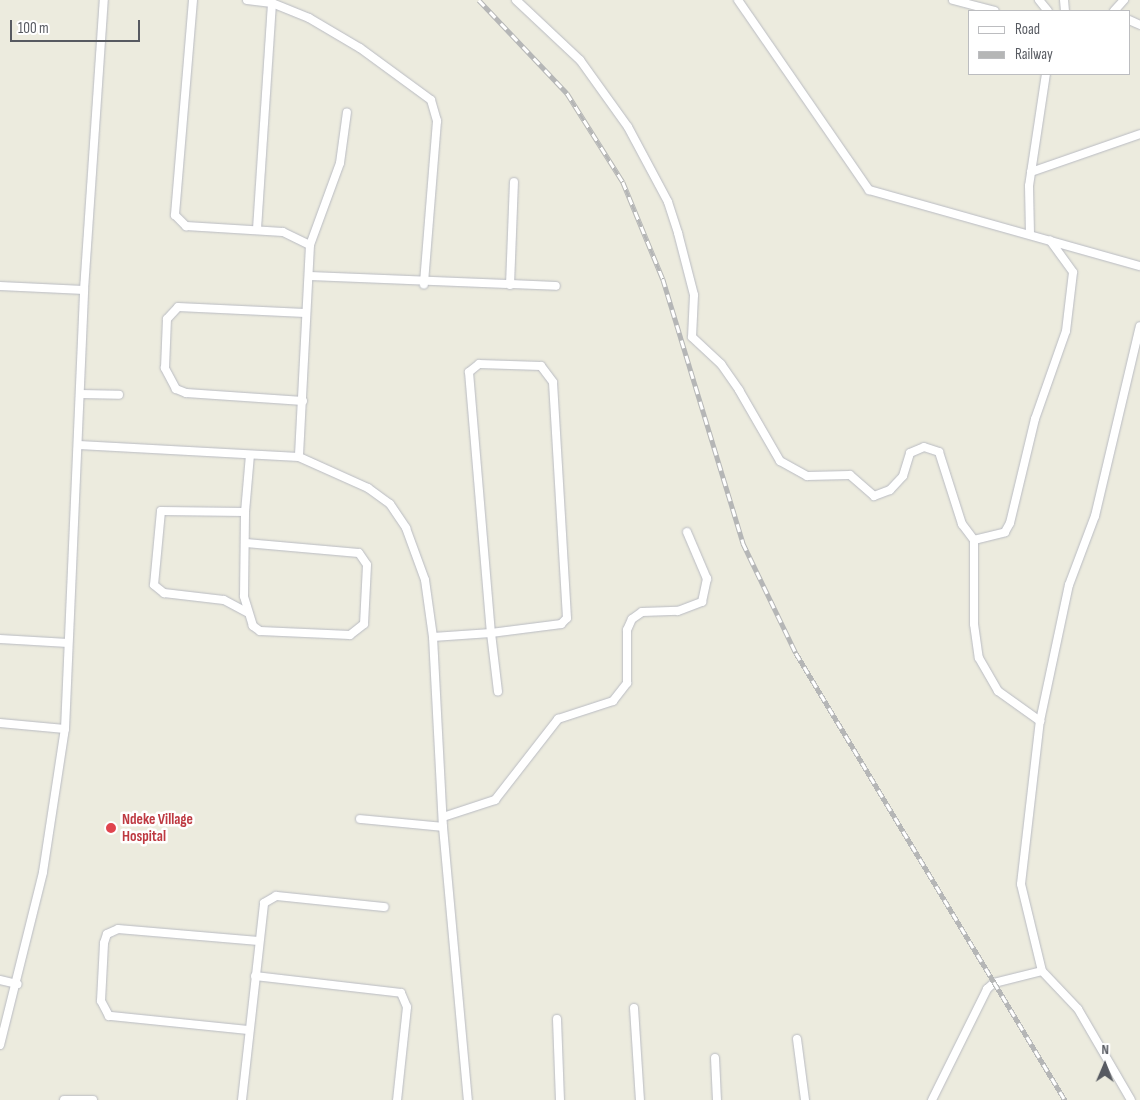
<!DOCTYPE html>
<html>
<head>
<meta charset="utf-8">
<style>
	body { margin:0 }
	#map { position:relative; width:1140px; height:1100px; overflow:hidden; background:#ecebde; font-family:"Sofia Sans Condensed",sans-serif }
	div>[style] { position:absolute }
	.roads { filter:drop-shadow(0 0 1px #b9bbc2) drop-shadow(0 0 1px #b9bbc2) }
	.minor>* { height:8px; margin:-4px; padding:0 4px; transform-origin:4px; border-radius:4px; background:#fff }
	.rail>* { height:4.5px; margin-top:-2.25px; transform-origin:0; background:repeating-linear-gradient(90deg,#fff 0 8px,#b5b6b6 0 16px); box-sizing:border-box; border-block:1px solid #b5b6b6 }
	.dots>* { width:14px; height:14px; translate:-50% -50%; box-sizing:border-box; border:2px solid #fff; border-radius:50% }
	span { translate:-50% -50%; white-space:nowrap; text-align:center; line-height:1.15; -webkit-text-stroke:5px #fff; paint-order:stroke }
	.health-label { font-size:15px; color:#be3a42; font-weight:700 }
	.left { translate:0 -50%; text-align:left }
	.legend { position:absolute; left:968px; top:10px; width:162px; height:65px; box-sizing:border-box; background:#fff; border:1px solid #bcbdc0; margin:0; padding:6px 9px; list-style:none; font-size:15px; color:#575a61 }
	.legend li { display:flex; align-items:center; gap:10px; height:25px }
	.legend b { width:25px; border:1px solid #bcbdc0 }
	.north { position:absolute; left:1080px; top:1040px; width:50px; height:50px; -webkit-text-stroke:4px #fff; paint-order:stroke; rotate:1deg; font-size:14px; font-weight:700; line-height:20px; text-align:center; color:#575a61 }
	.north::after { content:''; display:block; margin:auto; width:18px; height:22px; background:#575a61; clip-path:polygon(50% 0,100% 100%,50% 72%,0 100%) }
	.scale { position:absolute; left:10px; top:20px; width:130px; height:22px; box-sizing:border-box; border:2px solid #575a61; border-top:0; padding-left:6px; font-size:15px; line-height:18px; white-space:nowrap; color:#575a61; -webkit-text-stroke:4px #fff; paint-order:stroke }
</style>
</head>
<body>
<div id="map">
	<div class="roads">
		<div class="minor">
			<i style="left:193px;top:0;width:216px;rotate:94.8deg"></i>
			<i style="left:175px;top:215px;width:16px;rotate:45deg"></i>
			<i style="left:186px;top:226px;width:97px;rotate:3.5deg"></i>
			<i style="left:283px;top:232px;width:30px;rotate:26deg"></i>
			<i style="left:310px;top:245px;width:212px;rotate:93deg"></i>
			<i style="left:247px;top:0;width:25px;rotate:7deg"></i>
			<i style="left:272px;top:3px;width:40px;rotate:22deg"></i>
			<i style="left:309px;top:18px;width:59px;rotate:30.5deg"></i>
			<i style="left:360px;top:48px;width:88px;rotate:36.2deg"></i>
			<i style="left:431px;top:100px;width:22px;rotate:74deg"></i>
			<i style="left:437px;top:121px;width:164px;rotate:94.6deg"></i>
			<i style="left:516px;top:0;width:88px;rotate:43.2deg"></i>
			<i style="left:580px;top:60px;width:82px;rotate:54.4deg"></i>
			<i style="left:628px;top:127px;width:85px;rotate:61.9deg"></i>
			<i style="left:668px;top:202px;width:33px;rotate:72deg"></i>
			<i style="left:678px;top:233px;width:64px;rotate:75.5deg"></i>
			<i style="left:694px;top:295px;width:42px;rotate:92.7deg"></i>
			<i style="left:692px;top:337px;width:40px;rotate:43deg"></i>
			<i style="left:721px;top:364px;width:32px;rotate:55deg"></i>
			<i style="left:739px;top:390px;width:82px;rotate:60deg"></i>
			<i style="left:780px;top:461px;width:31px;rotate:29deg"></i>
			<i style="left:807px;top:476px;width:43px;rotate:-1.3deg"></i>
			<i style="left:850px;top:475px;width:32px;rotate:41deg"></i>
			<i style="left:874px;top:496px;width:17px;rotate:-21deg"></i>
			<i style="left:890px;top:490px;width:19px;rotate:-47deg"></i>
			<i style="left:903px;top:476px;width:24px;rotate:-73deg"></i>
			<i style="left:910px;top:453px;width:15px;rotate:-23deg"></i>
			<i style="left:924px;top:447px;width:16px;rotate:18deg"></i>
			<i style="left:939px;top:452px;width:76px;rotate:72.3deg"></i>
			<i style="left:962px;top:524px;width:20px;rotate:53deg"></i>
			<i style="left:974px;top:540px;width:84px;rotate:90deg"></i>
			<i style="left:974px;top:624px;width:34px;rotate:82deg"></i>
			<i style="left:979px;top:658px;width:38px;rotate:60deg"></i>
			<i style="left:998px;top:691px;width:52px;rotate:35.5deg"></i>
			<i style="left:738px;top:0;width:231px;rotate:55.4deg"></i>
			<i style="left:869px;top:190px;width:281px;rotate:15.7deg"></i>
			<i style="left:953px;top:0;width:43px;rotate:14.7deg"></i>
			<i style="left:1039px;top:0;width:14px;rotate:51deg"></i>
			<i style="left:1064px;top:0;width:11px;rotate:85deg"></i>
			<i style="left:1114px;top:11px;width:15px;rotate:-48deg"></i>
			<i style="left:1129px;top:20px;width:12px;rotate:24deg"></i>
			<i style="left:1031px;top:172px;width:115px;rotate:-19.2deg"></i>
			<i style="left:257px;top:229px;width:226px;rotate:-86.2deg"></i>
			<i style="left:1030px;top:234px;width:48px;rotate:-91.2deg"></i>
			<i style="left:1029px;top:186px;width:113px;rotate:-81.4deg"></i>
			<i style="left:310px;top:245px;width:87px;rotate:-69.9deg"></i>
			<i style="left:340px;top:163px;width:51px;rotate:-82.2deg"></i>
			<i style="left:310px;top:276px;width:246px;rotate:2.3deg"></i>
			<i style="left:510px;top:285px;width:103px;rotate:-87.8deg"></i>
			<i style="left:0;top:286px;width:84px;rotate:2.7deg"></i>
			<i style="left:80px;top:394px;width:39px;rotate:1deg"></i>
			<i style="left:303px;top:401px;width:117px;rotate:-176.1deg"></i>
			<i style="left:186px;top:393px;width:11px;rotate:-158deg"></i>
			<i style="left:176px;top:389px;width:24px;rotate:-118deg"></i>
			<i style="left:165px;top:368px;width:49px;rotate:-87.7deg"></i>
			<i style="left:167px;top:319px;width:16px;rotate:-47deg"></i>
			<i style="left:178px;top:307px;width:127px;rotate:2.7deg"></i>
			<i style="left:79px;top:445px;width:220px;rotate:3.1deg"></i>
			<i style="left:299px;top:457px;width:76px;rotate:24.2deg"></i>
			<i style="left:368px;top:488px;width:27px;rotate:36deg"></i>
			<i style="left:390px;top:504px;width:29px;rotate:56deg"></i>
			<i style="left:406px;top:528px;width:55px;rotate:69.9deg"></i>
			<i style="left:425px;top:580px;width:58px;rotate:82deg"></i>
			<i style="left:433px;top:637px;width:190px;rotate:87deg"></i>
			<i style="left:443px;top:827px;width:274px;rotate:84.8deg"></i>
			<i style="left:245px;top:512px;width:84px;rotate:-179.3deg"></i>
			<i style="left:161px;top:511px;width:74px;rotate:95.4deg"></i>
			<i style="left:154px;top:585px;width:13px;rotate:39deg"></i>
			<i style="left:164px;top:593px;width:60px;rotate:6.7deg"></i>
			<i style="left:224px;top:600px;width:26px;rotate:28deg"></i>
			<i style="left:974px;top:540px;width:32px;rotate:-14deg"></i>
			<i style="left:1005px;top:532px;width:10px;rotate:-61deg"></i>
			<i style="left:1010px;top:523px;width:107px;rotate:-76.5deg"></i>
			<i style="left:1035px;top:419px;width:93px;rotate:-70.6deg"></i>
			<i style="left:1066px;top:331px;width:59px;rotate:-83.2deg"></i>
			<i style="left:1073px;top:272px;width:39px;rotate:-126deg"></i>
			<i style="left:246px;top:543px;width:113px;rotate:5.1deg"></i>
			<i style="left:359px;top:553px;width:14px;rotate:56deg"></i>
			<i style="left:367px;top:565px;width:59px;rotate:92.9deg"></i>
			<i style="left:364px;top:624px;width:18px;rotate:142deg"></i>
			<i style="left:350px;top:635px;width:90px;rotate:-177.5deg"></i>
			<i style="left:260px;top:631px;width:9px;rotate:-144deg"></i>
			<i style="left:253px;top:626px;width:31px;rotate:-107deg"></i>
			<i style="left:244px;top:596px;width:84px;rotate:-89.3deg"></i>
			<i style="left:245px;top:512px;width:57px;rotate:-85deg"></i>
			<i style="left:433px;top:637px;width:58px;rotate:-3.9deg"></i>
			<i style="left:491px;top:633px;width:71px;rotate:-7.3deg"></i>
			<i style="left:561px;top:624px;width:8px;rotate:-45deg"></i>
			<i style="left:567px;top:618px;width:236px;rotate:-93.4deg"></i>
			<i style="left:553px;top:382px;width:20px;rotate:-127deg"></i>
			<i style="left:541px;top:366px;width:62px;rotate:-178.2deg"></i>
			<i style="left:479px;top:364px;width:13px;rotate:141deg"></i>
			<i style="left:469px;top:372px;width:262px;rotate:85.2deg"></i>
			<i style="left:491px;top:633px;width:59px;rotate:83.2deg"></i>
			<i style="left:0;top:639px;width:68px;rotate:3.4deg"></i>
			<i style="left:0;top:723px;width:65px;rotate:5.3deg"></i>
			<i style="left:443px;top:817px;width:55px;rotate:-18.1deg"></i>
			<i style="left:495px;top:800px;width:103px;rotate:-52.1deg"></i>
			<i style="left:558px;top:719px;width:58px;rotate:-18.1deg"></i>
			<i style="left:613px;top:701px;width:23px;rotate:-52deg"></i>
			<i style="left:627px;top:683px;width:53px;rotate:-90deg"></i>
			<i style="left:627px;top:630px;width:12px;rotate:-66deg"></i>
			<i style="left:632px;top:619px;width:12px;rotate:-35deg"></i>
			<i style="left:642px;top:612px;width:36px;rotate:-2deg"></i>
			<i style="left:678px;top:611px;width:26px;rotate:-21deg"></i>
			<i style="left:702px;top:602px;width:24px;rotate:-78deg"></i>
			<i style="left:707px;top:579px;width:51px;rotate:-113.1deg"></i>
			<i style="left:360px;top:819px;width:83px;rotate:5.5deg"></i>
			<i style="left:1042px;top:971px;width:89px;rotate:-103.6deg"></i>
			<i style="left:1021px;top:884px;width:164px;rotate:-83.4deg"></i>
			<i style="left:1040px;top:721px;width:139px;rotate:-78deg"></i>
			<i style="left:1069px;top:585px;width:74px;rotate:-69.4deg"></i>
			<i style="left:1095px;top:516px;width:195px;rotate:-76.7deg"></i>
			<i style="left:255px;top:976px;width:147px;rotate:6.6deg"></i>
			<i style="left:401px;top:993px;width:15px;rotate:67deg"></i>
			<i style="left:407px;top:1007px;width:94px;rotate:96.1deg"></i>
			<i style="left:0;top:980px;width:18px;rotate:13deg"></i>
			<i style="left:634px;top:1008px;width:92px;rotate:86.3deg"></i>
			<i style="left:557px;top:1019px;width:81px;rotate:87.9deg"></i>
			<i style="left:248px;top:1030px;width:140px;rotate:-174.2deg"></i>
			<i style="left:109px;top:1016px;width:17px;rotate:-118deg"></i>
			<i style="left:101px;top:1001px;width:58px;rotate:-87deg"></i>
			<i style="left:104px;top:943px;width:9px;rotate:-72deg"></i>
			<i style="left:107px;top:934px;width:12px;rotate:-24deg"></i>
			<i style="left:118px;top:929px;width:141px;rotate:4.9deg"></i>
			<i style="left:797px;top:1039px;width:62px;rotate:82.5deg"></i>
			<i style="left:0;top:1045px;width:178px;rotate:-76deg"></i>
			<i style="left:43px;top:872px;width:145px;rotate:-81.3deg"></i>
			<i style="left:65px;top:729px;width:439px;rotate:-87.5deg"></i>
			<i style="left:84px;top:290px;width:291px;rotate:-86.1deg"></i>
			<i style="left:715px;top:1058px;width:42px;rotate:87.3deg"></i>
			<i style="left:64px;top:1100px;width:29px"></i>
			<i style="left:242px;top:1100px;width:198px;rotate:-83.6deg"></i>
			<i style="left:264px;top:903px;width:14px;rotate:-30deg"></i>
			<i style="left:276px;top:896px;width:109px;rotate:5.8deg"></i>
			<i style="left:932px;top:1100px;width:124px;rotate:-63.6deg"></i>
			<i style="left:987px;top:989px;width:9px;rotate:-41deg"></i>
			<i style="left:994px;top:983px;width:49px;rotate:-14deg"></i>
			<i style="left:1042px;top:971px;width:52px;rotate:46.5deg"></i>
			<i style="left:1078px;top:1009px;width:105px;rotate:59.8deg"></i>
		</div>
	</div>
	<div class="rail">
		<i style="left:479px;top:0;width:128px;rotate:46.6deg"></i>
		<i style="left:567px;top:93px;width:105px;rotate:57.8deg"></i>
		<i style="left:623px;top:182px;width:105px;rotate:67.6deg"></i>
		<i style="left:663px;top:279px;width:276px;rotate:73.1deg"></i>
		<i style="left:743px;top:543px;width:122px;rotate:64.3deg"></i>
		<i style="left:796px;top:653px;width:522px;rotate:58.96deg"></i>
	</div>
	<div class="dots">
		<i style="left:111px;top:828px;background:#e0444e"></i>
	</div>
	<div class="health-label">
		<span class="left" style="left:122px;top:828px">Ndeke Village<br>Hospital</span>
	</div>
	<ul class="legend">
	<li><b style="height:6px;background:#fff"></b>Road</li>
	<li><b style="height:6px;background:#b5b6b6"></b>Railway</li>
	</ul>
	<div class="north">N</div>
	<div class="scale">100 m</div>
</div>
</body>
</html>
